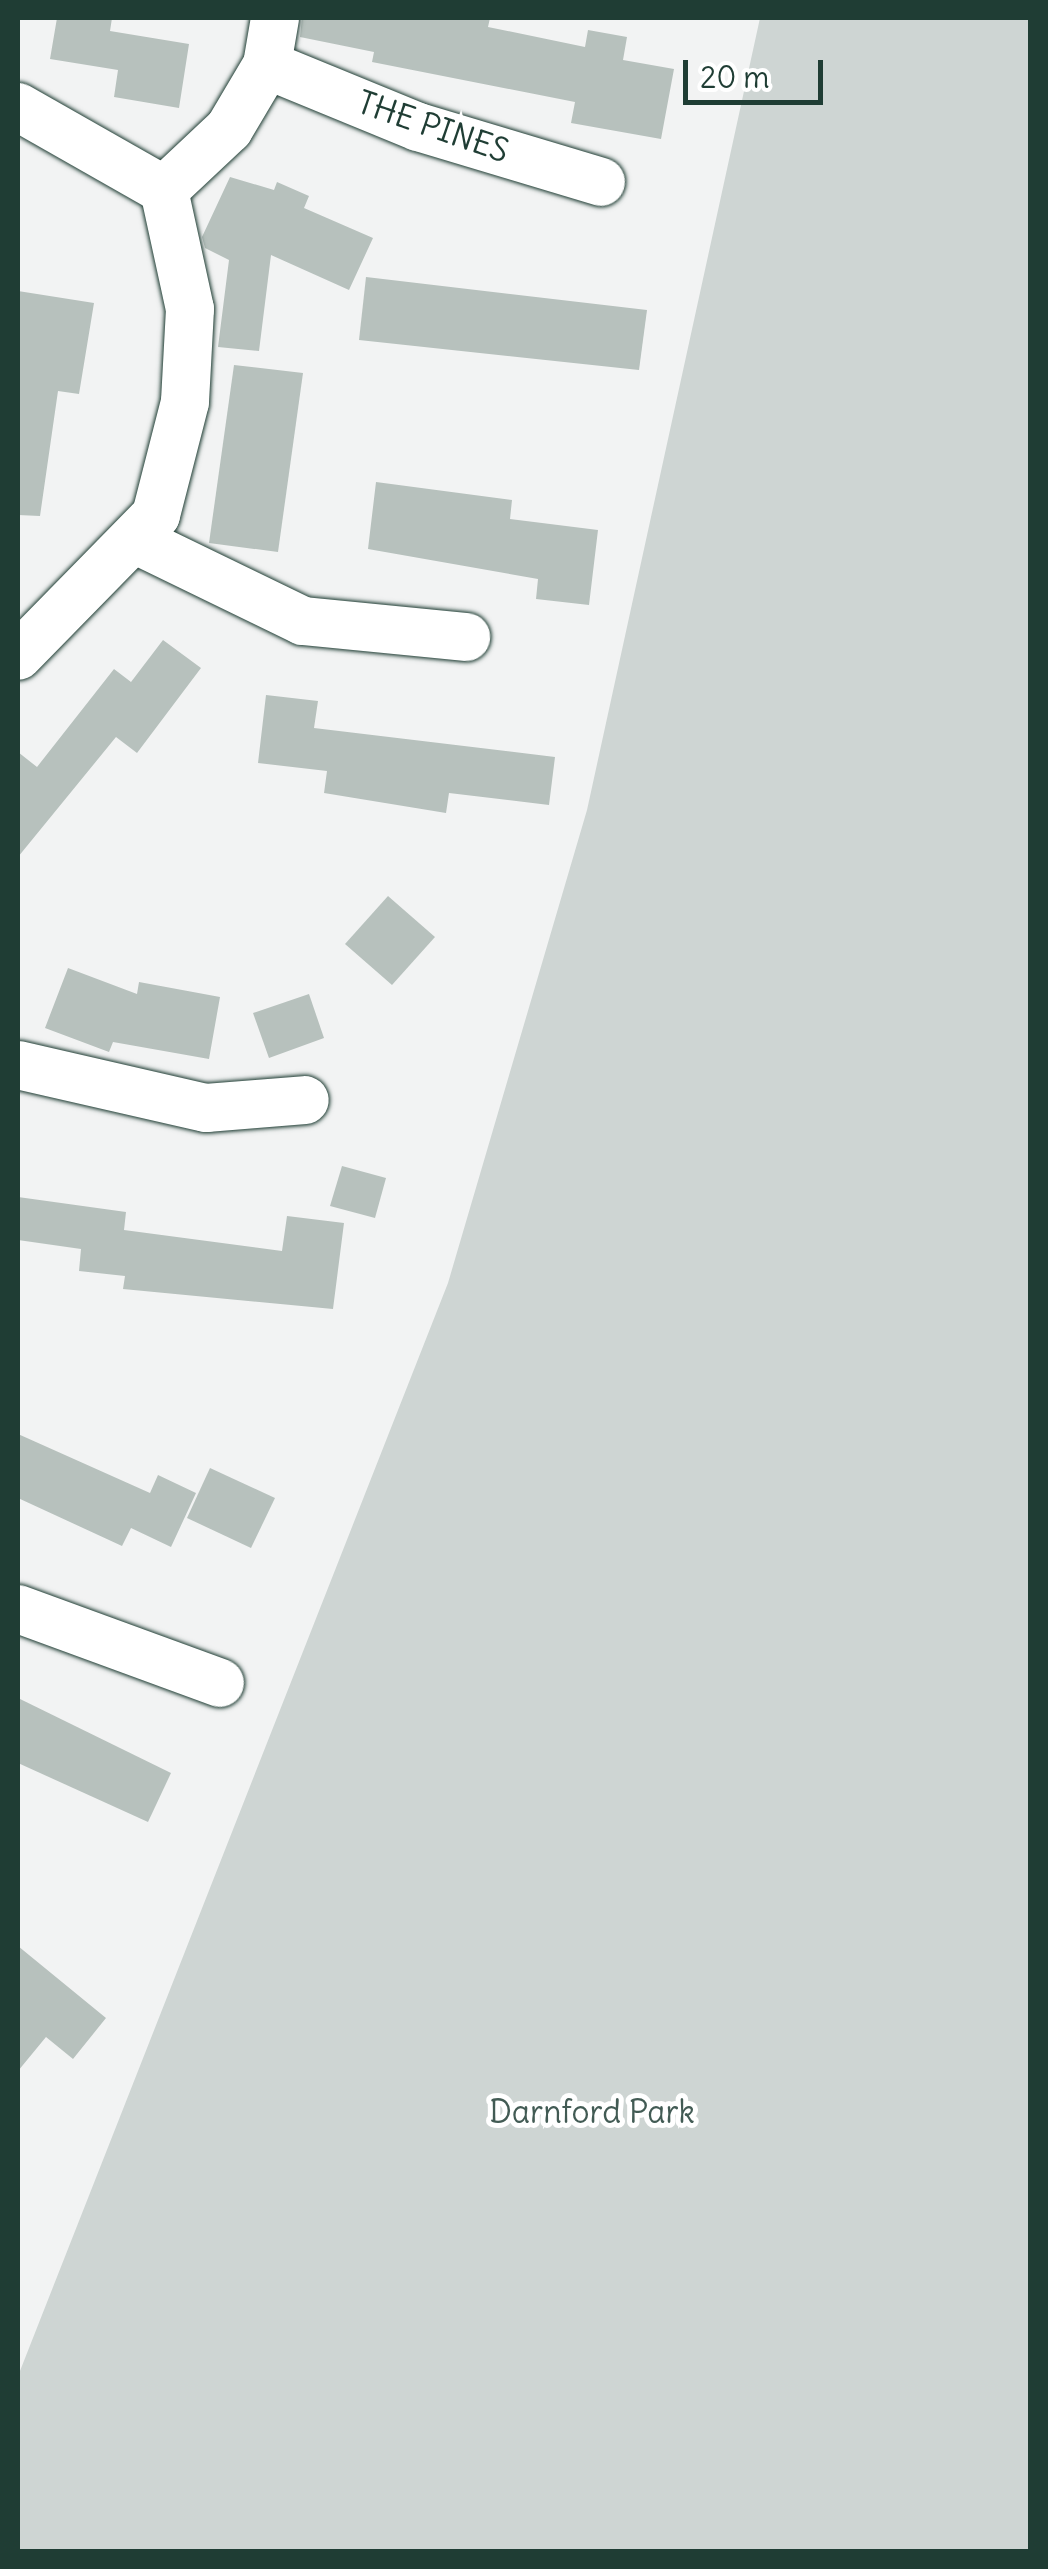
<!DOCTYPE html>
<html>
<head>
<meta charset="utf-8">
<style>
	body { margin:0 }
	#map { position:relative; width:1048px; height:2569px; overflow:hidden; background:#f2f3f3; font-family:Delius,sans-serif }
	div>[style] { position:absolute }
	.green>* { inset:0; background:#ced5d3 }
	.building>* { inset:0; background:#b7c1bd }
	.roads { filter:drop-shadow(0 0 2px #1f3d34) drop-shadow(0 0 2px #1f3d34) }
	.street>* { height:48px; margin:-24px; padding:0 24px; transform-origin:24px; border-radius:24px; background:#fff }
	span { translate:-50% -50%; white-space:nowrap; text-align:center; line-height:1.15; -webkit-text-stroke:10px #fff; paint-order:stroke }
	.street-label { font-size:32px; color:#1f3d34 }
	.park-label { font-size:32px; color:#425b54 }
	.frame { position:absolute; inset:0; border:20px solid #1f3d34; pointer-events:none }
	.scale { position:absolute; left:683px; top:60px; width:140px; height:45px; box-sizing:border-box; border:5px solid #1f3d34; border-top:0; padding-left:12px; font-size:30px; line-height:35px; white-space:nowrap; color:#1f3d34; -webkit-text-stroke:8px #fff; paint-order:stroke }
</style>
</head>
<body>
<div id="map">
	<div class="green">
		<i style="clip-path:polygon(760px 18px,1030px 18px,1030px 2551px,18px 2551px,18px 2376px,448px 1283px,587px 810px)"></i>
	</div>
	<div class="building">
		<i style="clip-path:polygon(57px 18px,112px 18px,110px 31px,189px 44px,179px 108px,114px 97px,118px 70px,50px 59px)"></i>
		<i style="clip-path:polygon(302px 18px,490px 18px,488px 27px,585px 47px,588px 30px,627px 37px,623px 60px,674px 69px,661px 139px,571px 123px,575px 102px,372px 62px,374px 52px,300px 37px)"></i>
		<i style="clip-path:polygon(230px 177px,274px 190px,277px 182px,309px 196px,304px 208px,373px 238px,349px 290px,271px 255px,259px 351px,218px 347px,229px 260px,205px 248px,202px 237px)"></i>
		<i style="clip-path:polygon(366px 277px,647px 310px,639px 370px,359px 340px)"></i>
		<i style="clip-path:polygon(18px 291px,94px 303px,79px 394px,58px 391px,40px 516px,18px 515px)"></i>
		<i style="clip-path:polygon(234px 365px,303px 373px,278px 552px,209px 543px)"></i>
		<i style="clip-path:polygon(376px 482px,512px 500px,510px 519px,598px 530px,589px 605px,536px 599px,538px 579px,368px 549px)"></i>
		<i style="clip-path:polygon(163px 640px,201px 668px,137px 753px,116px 737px,18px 857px,18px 752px,37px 767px,114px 669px,131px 682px)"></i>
		<i style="clip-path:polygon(266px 695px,318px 701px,314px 728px,555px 757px,549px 805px,449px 793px,446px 813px,324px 793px,327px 771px,258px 763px)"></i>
		<i style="clip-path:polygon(388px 896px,435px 937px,392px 985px,345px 944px)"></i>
		<i style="clip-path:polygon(68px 968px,137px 994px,139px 982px,220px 997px,209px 1059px,113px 1042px,109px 1052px,45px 1028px)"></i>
		<i style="clip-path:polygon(309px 994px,324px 1038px,269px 1058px,253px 1013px)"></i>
		<i style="clip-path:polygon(342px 1166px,386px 1178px,375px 1218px,330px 1206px)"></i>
		<i style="clip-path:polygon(18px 1197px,126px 1212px,124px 1230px,282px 1251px,287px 1216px,344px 1223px,333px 1309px,123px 1289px,125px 1276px,79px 1271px,81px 1249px,18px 1240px)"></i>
		<i style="clip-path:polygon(18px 1434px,150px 1493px,158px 1475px,196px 1493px,171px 1547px,131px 1528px,122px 1546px,18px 1498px)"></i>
		<i style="clip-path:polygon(210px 1468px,275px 1498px,251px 1548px,187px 1518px)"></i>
		<i style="clip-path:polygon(18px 1698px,171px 1773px,148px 1822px,18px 1763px)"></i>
		<i style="clip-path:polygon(18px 1946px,106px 2018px,73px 2059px,46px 2037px,18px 2071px)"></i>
	</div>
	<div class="roads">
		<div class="street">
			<i style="left:267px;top:65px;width:163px;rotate:22.3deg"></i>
			<i style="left:418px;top:127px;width:191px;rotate:16.7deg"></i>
			<i style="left:18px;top:107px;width:168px;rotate:29.6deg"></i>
			<i style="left:164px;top:190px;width:122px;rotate:77.7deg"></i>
			<i style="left:190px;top:309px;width:93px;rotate:93.1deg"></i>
			<i style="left:185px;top:402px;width:117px;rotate:104.4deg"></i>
			<i style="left:156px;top:515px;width:197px;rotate:134.4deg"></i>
			<i style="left:164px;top:190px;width:89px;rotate:-43.2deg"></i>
			<i style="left:229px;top:129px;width:74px;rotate:-59.3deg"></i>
			<i style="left:267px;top:65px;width:48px;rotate:-80.3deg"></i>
			<i style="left:134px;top:539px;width:188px;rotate:25.9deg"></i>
			<i style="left:303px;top:621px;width:164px;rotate:5.6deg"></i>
			<i style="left:18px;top:1065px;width:193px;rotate:12.9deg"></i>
			<i style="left:206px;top:1108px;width:99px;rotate:-4.6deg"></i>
			<i style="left:18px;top:1609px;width:215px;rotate:20.1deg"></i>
		</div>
	</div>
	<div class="street-label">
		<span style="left:433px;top:127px;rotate:19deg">THE PINES</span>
	</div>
	<div class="park-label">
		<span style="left:592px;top:2112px">Darnford Park</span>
	</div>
	<div class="frame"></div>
	<div class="scale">20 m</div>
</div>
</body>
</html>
